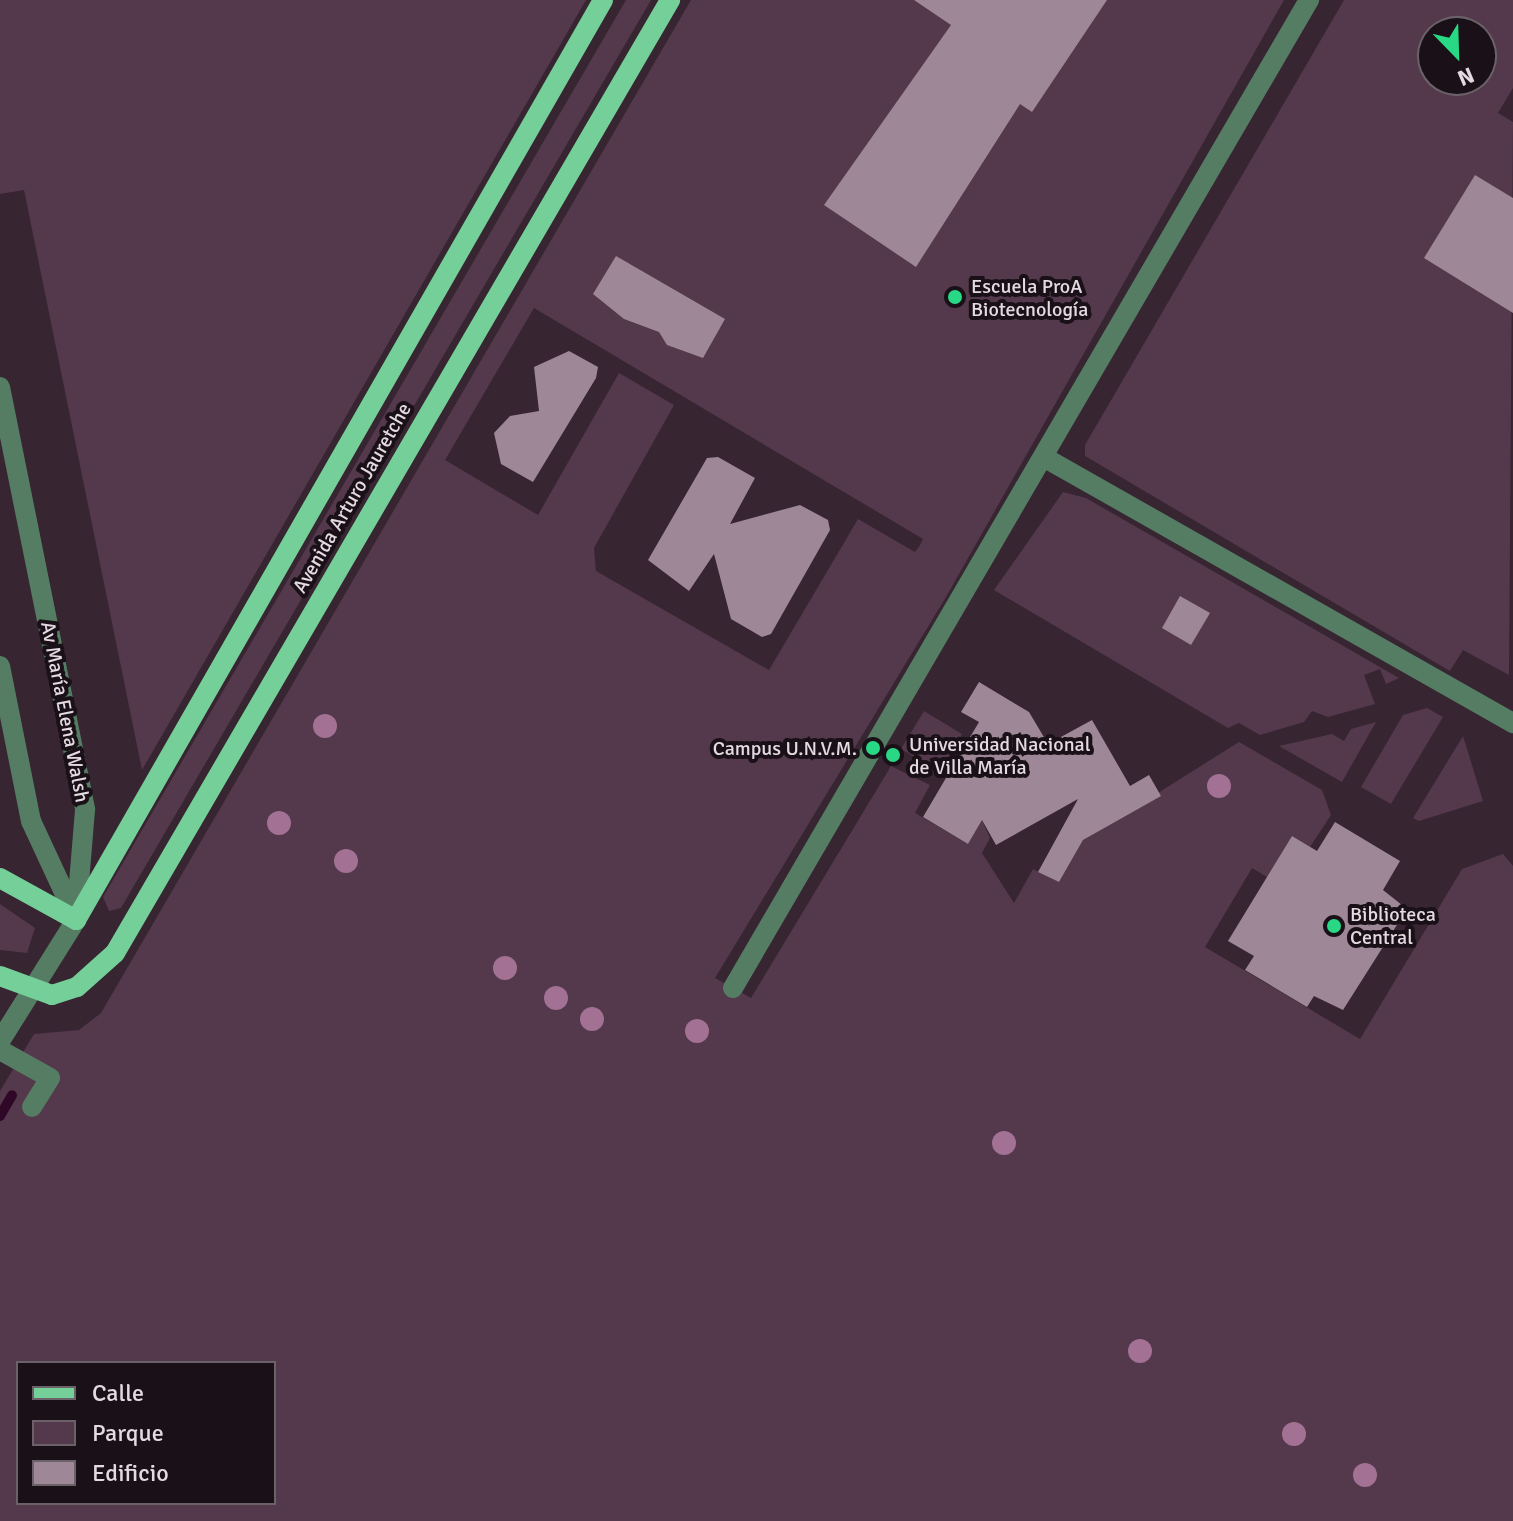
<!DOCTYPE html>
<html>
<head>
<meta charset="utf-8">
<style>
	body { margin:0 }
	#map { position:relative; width:1513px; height:1521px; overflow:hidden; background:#372532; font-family:Signika,sans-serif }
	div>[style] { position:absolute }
	.green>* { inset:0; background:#54384c }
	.stream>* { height:10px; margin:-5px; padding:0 5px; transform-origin:5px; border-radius:5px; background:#300827 }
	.building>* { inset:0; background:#9e8897 }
	.minor>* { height:20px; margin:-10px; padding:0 10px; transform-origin:10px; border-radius:10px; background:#547d63 }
	.major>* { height:20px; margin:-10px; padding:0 10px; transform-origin:10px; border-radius:10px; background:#75cf99 }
	.trees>* { width:24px; height:24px; margin:-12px; border-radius:50%; background:#a27193 }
	.dots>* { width:22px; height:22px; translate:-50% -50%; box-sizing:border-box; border:4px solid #191117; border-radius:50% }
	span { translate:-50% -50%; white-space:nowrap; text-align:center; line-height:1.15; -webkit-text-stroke:8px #191117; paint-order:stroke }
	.poi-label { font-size:20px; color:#e5dae1 }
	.left { translate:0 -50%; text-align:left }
	.right { translate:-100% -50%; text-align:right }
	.street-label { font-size:20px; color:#e5dae1 }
	.legend { position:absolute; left:16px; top:1361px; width:260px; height:144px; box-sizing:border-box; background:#191117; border:2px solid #6b6168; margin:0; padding:10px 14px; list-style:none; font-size:24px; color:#e5dae1 }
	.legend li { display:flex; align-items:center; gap:16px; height:40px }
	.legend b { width:40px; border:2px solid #6b6168 }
	.north { position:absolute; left:1417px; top:16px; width:80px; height:80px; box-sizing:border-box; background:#191117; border:2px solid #6b6168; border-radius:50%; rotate:157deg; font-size:22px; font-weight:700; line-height:32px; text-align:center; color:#e5dae1 }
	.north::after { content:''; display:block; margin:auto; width:28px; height:36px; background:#29d885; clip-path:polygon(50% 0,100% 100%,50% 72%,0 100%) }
</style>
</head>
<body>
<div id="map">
	<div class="green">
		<i style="clip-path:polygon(0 0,586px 0,142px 770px,24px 190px,0 194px)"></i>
		<i style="clip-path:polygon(626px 0,651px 0,121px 908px,109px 911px,103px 897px)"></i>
		<i style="clip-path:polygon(evenodd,691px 0,1284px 0,946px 597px,715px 978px,751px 998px,891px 766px,930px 785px,915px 813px,968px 844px,982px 820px,990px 838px,982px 853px,1014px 903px,1033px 869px,1059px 882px,1083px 840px,1239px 742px,1322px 790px,1331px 815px,1310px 847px,1292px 836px,1267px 877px,1252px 868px,1205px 947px,1360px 1039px,1462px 869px,1503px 854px,1513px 866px,1513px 1521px,0 1521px,0 1091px,34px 1034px,79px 1030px,101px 1013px,691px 0,534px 308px,923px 539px,920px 545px,915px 552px,858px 519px,769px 670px,596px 571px,594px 548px,674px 405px,619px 373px,538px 515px,445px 460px,534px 308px,691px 0,18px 1363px,274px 1363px,274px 1503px,18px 1503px,18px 1363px)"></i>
		<i style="clip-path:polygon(evenodd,1344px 0,1513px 0,1513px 88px,1498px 113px,1513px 122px,1509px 675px,1463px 650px,1450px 671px,1085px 456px,1085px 445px,1344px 0,1433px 32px,1481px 32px,1481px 80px,1433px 80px,1433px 32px)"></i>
		<i style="clip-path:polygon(1063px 492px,1086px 498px,1399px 678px,1386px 684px,1380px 669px,1364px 675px,1375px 704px,1328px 717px,1312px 711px,1304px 722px,1260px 735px,1239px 723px,1228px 728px,994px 590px)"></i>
		<i style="clip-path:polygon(1427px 708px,1443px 717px,1391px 804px,1361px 787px,1403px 715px)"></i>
		<i style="clip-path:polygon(924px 711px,962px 734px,939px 772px,901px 749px)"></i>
		<i style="clip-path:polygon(1376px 722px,1342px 782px,1279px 746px,1332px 734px,1344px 741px,1351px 729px)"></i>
		<i style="clip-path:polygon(1463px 736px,1483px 801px,1419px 821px,1413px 818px)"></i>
		<i style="clip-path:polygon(0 904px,35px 928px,27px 953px,0 950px)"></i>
	</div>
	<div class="stream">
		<i style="left:0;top:1116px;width:24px;rotate:-60deg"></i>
	</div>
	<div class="building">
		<i style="clip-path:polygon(914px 0,1107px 0,1032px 112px,1020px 104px,916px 267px,824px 205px,951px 25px)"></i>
		<i style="clip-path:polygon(1475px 175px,1513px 198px,1513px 313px,1424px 258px)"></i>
		<i style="clip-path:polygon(616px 256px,725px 319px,703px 358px,667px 345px,659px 332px,624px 319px,593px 294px)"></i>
		<i style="clip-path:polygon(569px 351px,598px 367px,596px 378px,533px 482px,501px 464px,494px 433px,510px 416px,539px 411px,534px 367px)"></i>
		<i style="clip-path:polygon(718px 457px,755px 478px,730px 524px,800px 505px,828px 520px,830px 530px,771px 634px,762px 637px,731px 619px,714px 554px,689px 591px,648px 560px,707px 458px)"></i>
		<i style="clip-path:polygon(1180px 596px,1210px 613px,1191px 645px,1162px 628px)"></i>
		<i style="clip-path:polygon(979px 682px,1029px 712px,1048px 744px,1092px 720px,1130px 786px,1149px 775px,1161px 796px,1083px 840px,1059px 882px,1038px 872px,1078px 799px,996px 845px,982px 820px,968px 844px,923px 817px,979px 722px,961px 712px)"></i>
		<i style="clip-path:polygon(1335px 822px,1400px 861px,1383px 890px,1407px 909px,1343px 1010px,1314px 996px,1307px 1007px,1245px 970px,1254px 956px,1228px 941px,1292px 836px,1317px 851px)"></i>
	</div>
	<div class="minor">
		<i style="left:0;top:387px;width:431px;rotate:78.6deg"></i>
		<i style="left:85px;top:810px;width:110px;rotate:94.7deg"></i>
		<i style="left:76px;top:920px;width:143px;rotate:122.1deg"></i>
		<i style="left:1047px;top:459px;width:536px;rotate:29.53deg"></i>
		<i style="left:0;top:666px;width:158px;rotate:78.7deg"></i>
		<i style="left:31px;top:821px;width:105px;rotate:65.1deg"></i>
		<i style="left:733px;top:988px;width:1144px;rotate:-59.76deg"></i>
		<i style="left:0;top:1050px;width:57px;rotate:29.2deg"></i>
		<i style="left:50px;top:1078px;width:34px;rotate:122deg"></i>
	</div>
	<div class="major">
		<i style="left:0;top:878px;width:87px;rotate:28.9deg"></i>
		<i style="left:76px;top:920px;width:1060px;rotate:-60.19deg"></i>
		<i style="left:0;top:976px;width:55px;rotate:20.1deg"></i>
		<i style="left:52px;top:995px;width:26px;rotate:-18deg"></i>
		<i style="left:77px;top:987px;width:51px;rotate:-41.8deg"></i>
		<i style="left:115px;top:953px;width:1103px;rotate:-59.78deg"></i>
	</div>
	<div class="trees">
		<i style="left:325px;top:726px"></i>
		<i style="left:1219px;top:786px"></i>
		<i style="left:279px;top:823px"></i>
		<i style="left:346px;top:861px"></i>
		<i style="left:505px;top:968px"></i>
		<i style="left:556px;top:998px"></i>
		<i style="left:592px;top:1019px"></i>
		<i style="left:697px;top:1031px"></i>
		<i style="left:1004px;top:1143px"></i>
		<i style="left:1140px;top:1351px"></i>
		<i style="left:1294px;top:1434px"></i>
		<i style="left:1365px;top:1475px"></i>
	</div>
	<div class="dots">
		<i style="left:955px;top:297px;background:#29d885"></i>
		<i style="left:873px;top:748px;background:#29d885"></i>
		<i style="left:893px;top:755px;background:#29d885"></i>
		<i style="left:1334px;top:926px;background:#29d885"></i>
	</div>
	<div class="poi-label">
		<span class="left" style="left:971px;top:298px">Escuela ProA<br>Biotecnología</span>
		<span class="left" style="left:909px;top:756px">Universidad Nacional<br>de Villa María</span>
		<span class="right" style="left:857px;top:748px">Campus U.N.V.M.</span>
		<span class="left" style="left:1350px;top:926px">Biblioteca<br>Central</span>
	</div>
	<div class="street-label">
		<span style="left:352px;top:498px;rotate:-60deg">Avenida Arturo Jauretche</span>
		<span style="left:65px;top:712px;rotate:79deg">Av María Elena Walsh</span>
	</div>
	<ul class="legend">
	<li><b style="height:10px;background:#75cf99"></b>Calle</li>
	<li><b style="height:22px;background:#54384c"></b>Parque</li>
	<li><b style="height:22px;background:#9e8897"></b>Edificio</li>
	</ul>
	<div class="north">N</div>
</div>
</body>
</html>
